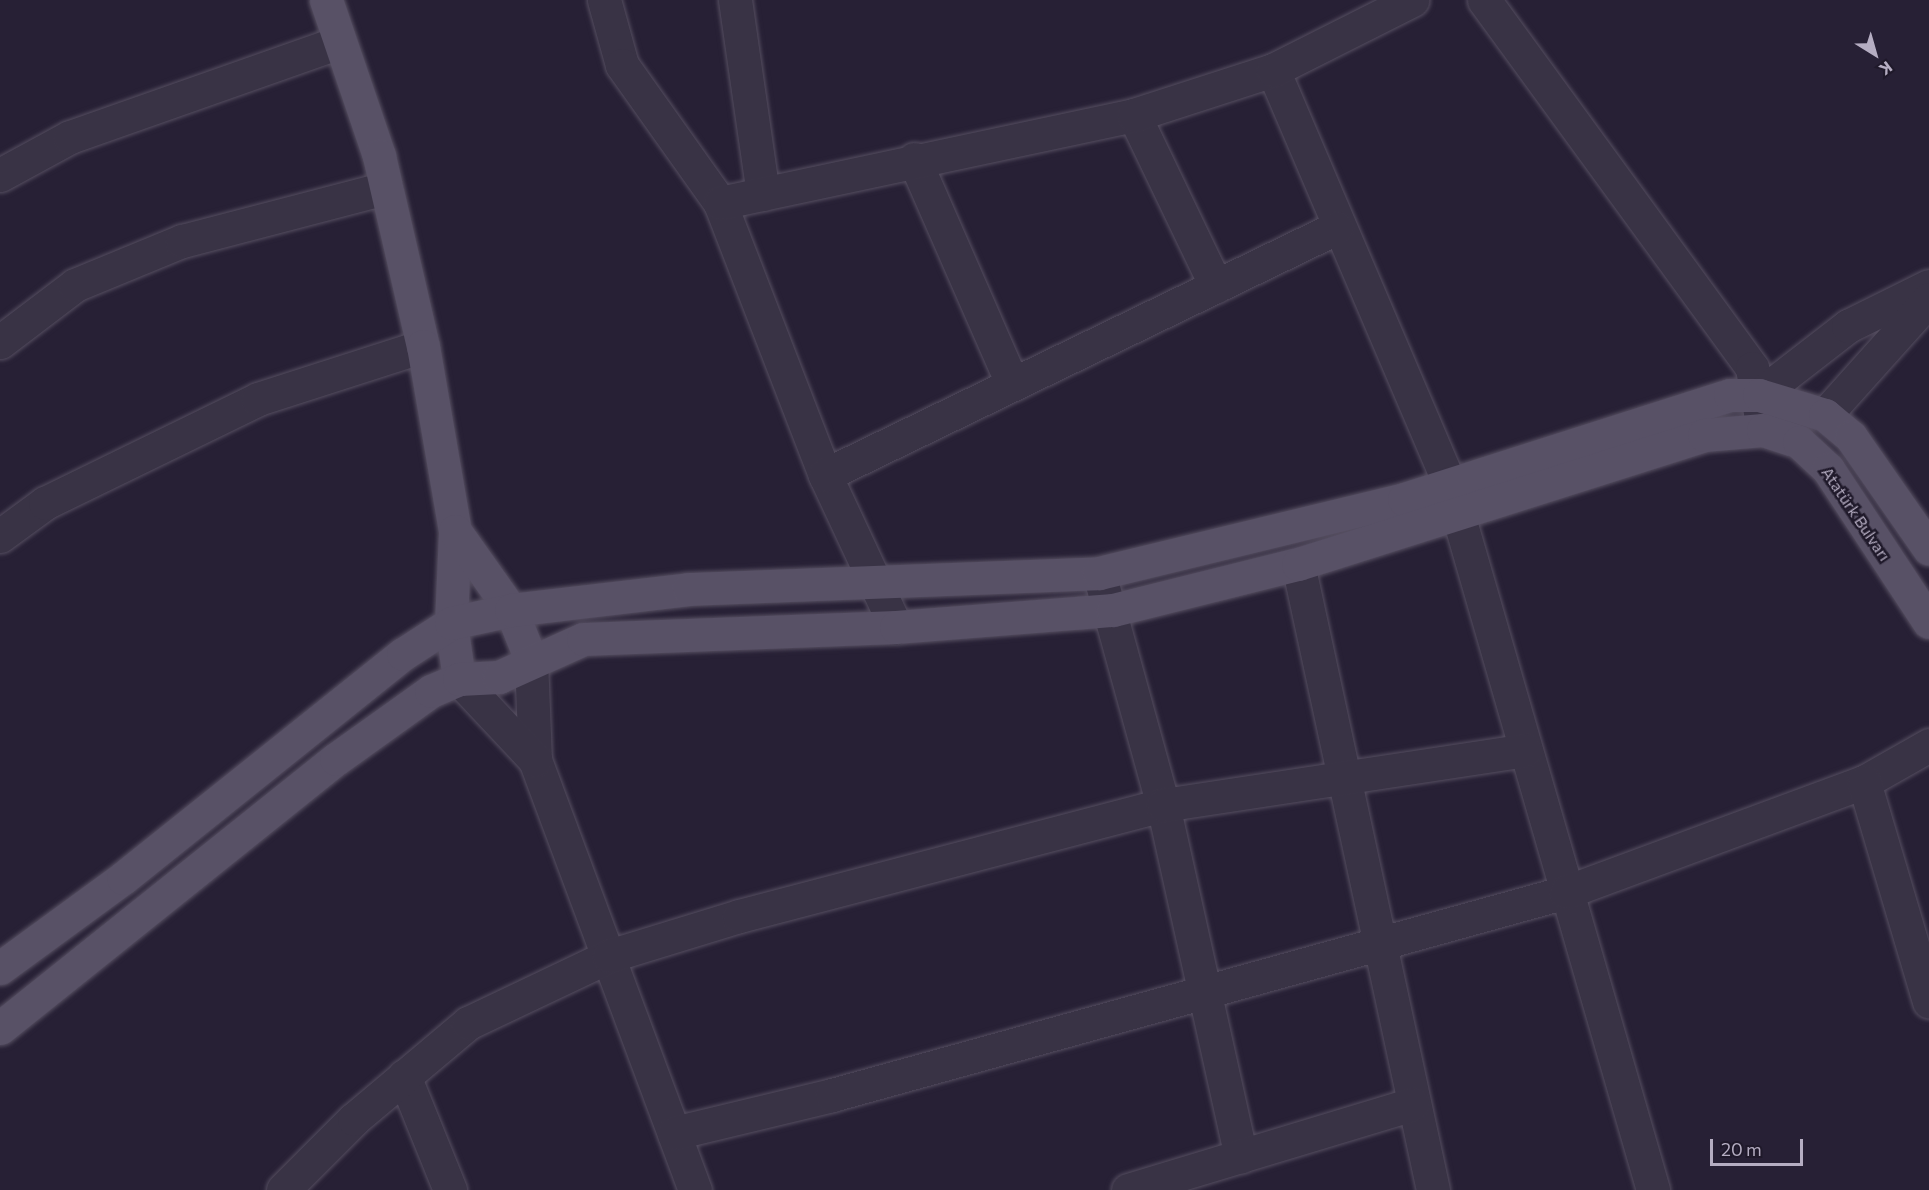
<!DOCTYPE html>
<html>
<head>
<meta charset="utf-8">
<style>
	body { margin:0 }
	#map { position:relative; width:1929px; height:1190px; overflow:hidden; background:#272035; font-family:Commissioner,sans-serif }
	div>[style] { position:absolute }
	.roads { filter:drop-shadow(0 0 2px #554e60) drop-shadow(0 0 2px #554e60) }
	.minor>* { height:33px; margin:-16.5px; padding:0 16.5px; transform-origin:16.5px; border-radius:16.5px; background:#393345 }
	.major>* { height:33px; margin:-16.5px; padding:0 16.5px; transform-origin:16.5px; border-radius:16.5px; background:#585166 }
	span { translate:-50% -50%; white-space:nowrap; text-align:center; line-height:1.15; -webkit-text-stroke:5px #1f192a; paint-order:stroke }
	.street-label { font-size:16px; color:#b5adc2 }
	.north { position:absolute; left:1845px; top:24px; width:60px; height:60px; -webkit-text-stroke:4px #1f192a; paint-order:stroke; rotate:143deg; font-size:16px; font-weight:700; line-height:24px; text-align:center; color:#b5adc2 }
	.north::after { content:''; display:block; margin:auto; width:21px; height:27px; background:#b5adc2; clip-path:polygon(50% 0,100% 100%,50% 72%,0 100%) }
	.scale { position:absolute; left:1710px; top:1139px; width:93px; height:27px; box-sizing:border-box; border:3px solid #b5adc2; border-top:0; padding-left:8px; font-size:18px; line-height:21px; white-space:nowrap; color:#b5adc2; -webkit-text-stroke:4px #1f192a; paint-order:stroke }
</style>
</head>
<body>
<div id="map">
	<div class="roads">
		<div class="minor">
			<i style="left:604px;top:0;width:67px;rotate:74.5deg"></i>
			<i style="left:622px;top:65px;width:169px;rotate:54.6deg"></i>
			<i style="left:720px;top:203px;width:292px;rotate:68.9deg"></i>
			<i style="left:825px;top:475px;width:168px;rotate:65deg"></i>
			<i style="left:735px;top:0;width:196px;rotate:81.8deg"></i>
			<i style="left:1484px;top:0;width:455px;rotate:53.9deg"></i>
			<i style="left:1752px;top:368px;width:56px;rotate:79.7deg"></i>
			<i style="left:1273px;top:70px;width:449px;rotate:66.9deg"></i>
			<i style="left:1449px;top:483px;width:736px;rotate:73.9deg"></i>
			<i style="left:1134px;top:115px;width:190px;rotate:64.4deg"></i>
			<i style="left:914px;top:159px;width:244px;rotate:66.4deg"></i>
			<i style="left:0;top:175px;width:80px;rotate:-28.5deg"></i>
			<i style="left:70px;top:137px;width:286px;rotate:-19.4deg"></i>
			<i style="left:720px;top:203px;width:423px;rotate:-12deg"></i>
			<i style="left:1134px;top:115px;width:146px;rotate:-17.9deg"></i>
			<i style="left:1273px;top:70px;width:156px;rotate:-26.7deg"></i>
			<i style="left:0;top:342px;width:94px;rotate:-37.2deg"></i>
			<i style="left:75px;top:285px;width:116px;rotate:-22.4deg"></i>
			<i style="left:182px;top:241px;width:211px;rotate:-14.6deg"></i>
			<i style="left:1759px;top:395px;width:113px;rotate:-37.8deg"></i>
			<i style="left:1848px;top:326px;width:90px;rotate:-26.3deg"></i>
			<i style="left:1825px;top:415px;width:156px;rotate:-48.1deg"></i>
			<i style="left:825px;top:475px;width:568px;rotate:-25.8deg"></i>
			<i style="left:0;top:536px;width:56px;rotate:-36.3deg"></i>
			<i style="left:45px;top:503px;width:237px;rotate:-26deg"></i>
			<i style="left:258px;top:399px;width:173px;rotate:-17.8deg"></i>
			<i style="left:1298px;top:564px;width:640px;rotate:77.83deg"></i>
			<i style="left:1099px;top:573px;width:241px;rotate:74.6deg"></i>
			<i style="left:1163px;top:805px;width:360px;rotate:77.5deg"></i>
			<i style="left:531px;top:660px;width:100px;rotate:87.7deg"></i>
			<i style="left:535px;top:760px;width:459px;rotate:69.6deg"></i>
			<i style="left:459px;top:679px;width:111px;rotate:46.8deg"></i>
			<i style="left:1864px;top:782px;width:75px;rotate:-29.6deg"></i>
			<i style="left:404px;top:1076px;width:123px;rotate:68deg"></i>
			<i style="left:674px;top:1133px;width:163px;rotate:-13.5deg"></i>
			<i style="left:832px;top:1095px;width:762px;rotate:-15.46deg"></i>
			<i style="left:1566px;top:892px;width:318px;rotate:-20.3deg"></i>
			<i style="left:1864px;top:782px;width:229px;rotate:73.5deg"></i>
			<i style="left:283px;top:1190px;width:100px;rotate:-45deg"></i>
			<i style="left:354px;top:1119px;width:149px;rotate:-40.1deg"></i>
			<i style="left:468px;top:1023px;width:156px;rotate:-25.4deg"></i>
			<i style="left:609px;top:956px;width:136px;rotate:-17.1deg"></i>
			<i style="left:739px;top:916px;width:438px;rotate:-14.7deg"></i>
			<i style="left:1163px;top:805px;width:366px;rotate:-8.6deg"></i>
			<i style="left:1128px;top:1190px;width:297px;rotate:-16.8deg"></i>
		</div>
		<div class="major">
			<i style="left:326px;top:0;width:165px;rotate:71.2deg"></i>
			<i style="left:379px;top:156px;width:195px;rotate:77deg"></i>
			<i style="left:423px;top:346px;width:188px;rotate:80.2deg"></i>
			<i style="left:455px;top:531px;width:92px;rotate:92.5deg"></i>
			<i style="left:451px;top:623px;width:57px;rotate:81.9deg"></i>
			<i style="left:455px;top:531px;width:97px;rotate:54.7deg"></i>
			<i style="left:511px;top:610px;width:54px;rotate:68.2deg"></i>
			<i style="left:0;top:968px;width:152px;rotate:-36.2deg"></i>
			<i style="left:123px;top:878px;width:359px;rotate:-38.7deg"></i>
			<i style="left:403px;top:654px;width:57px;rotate:-32.9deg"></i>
			<i style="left:451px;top:623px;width:61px;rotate:-12.2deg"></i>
			<i style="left:511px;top:610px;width:179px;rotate:-6.7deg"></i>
			<i style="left:689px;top:589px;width:410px;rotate:-2.2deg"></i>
			<i style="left:1099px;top:573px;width:314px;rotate:-13.6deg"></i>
			<i style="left:1404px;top:499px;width:342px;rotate:-17.7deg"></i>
			<i style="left:1730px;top:395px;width:29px"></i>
			<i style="left:1759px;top:395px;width:69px;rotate:16.9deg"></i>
			<i style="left:1825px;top:415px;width:34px;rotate:40deg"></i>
			<i style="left:1851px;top:437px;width:136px;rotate:55.1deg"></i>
			<i style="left:0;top:1028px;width:430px;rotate:-38.7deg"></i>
			<i style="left:336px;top:759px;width:117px;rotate:-35.6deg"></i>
			<i style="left:431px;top:691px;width:30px;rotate:-23deg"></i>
			<i style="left:459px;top:679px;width:40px;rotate:-2.9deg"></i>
			<i style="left:499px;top:677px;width:92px;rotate:-24.3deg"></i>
			<i style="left:583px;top:639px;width:313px;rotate:-2.2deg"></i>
			<i style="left:896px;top:627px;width:218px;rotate:-4.5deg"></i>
			<i style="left:1113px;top:610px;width:191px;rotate:-14deg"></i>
			<i style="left:1298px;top:564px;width:426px;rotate:-17.6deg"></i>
			<i style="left:1704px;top:435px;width:59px;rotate:-4.8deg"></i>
			<i style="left:1763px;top:430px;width:38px;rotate:18deg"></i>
			<i style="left:1799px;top:442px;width:40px;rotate:43deg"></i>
			<i style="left:1828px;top:469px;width:183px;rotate:56.6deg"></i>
		</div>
	</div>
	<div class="street-label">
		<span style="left:1856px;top:514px;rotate:56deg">Atatürk Bulvarı</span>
	</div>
	<div class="north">K</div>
	<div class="scale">20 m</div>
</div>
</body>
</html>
